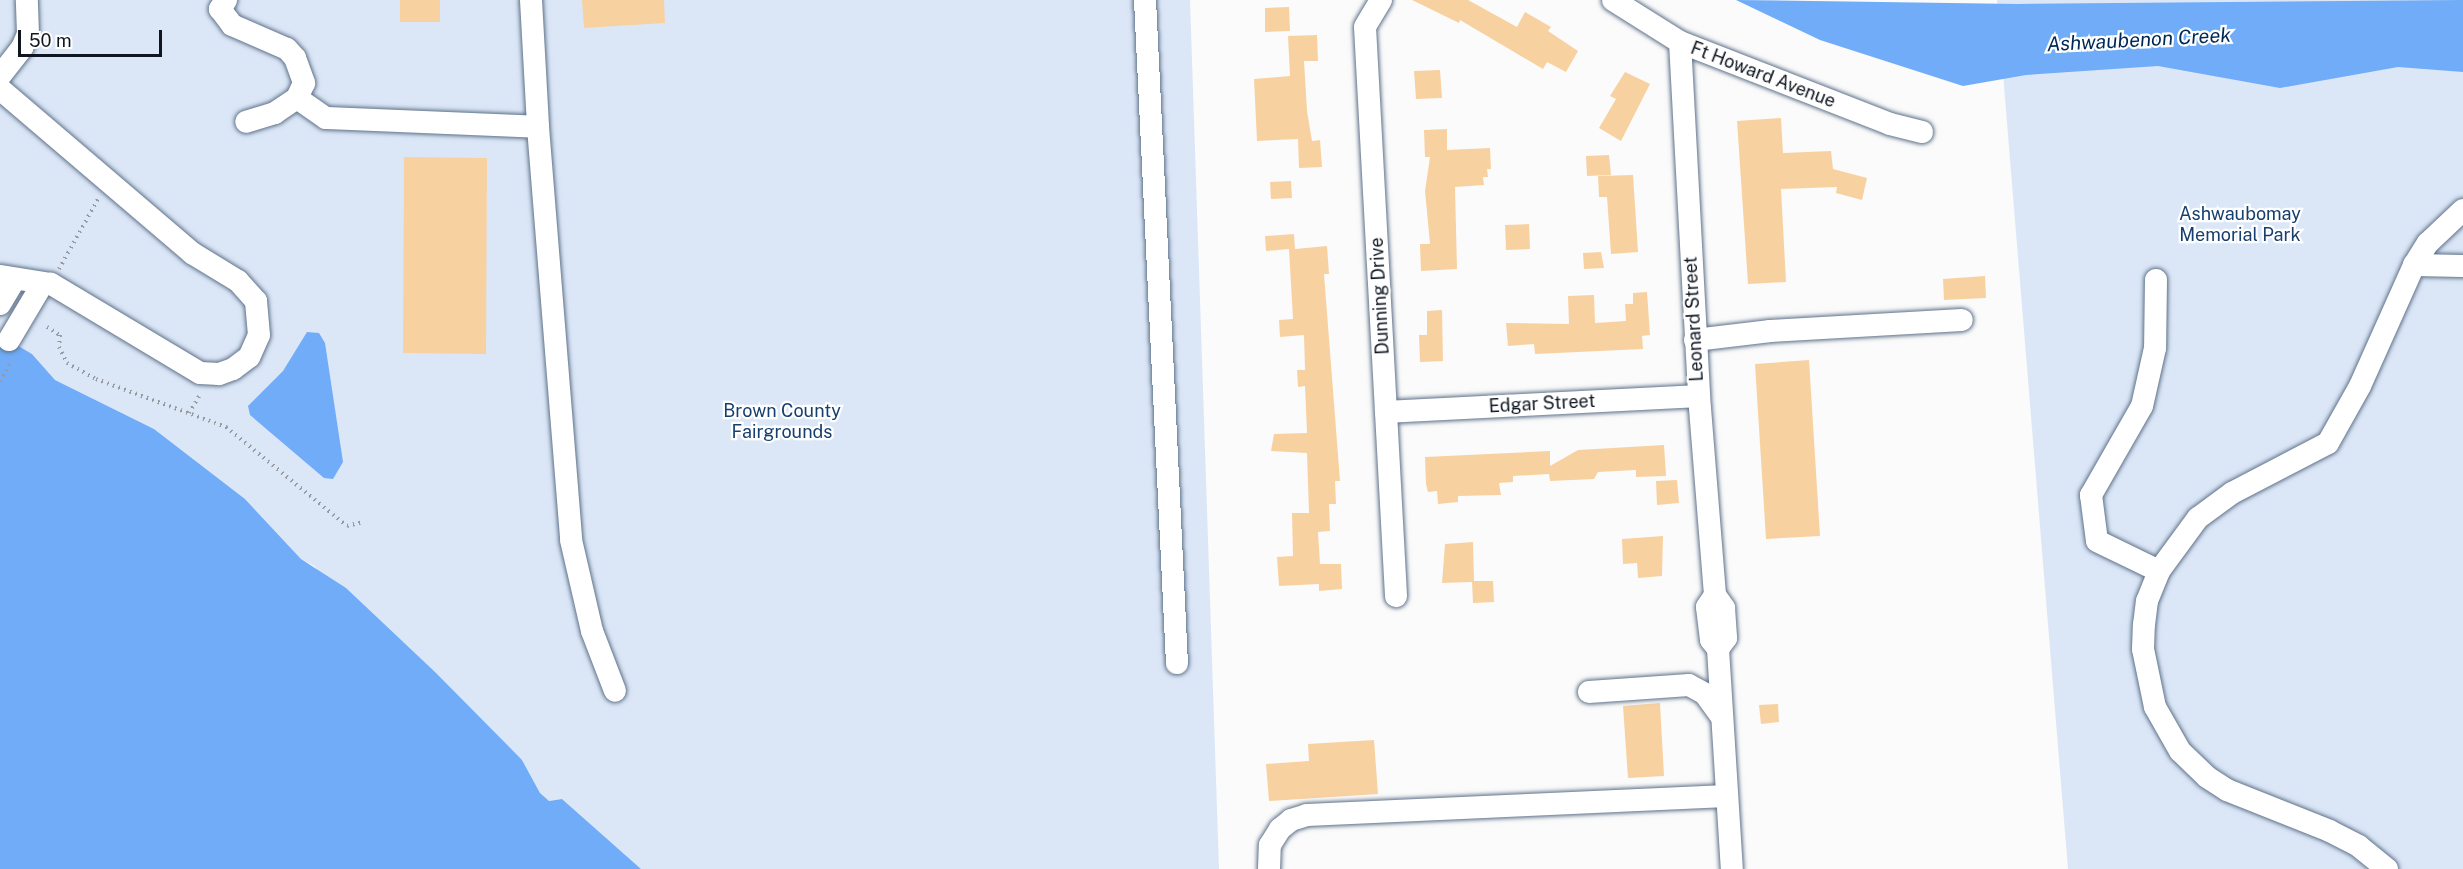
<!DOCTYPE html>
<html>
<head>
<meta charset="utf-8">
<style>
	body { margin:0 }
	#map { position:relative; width:2463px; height:869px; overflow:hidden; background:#fbfbfb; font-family:"Public Sans",sans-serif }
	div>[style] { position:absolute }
	.green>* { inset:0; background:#dbe7f7 }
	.water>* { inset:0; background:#70acf8 }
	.building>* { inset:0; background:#f8d1a1 }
	.path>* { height:4px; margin-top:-2px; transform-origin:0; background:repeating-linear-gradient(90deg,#96999e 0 1.5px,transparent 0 6px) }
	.roads { filter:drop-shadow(0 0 2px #5f728a) drop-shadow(0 0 2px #5f728a) }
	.minor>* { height:22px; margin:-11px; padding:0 11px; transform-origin:11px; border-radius:11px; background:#fff }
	span { translate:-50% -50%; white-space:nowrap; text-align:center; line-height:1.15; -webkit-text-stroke:4.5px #fff; paint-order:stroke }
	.street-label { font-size:18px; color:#0f1620 }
	.park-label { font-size:18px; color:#163f6f }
	.water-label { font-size:20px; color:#002856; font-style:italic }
	.scale { position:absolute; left:18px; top:30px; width:144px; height:27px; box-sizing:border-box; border:3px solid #0f1620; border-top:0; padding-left:8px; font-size:18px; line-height:21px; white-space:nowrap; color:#0f1620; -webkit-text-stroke:4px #fff; paint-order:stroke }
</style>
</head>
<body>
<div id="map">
	<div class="green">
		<i style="clip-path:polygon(0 0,1190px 0,1219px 869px,641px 869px,562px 799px,548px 801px,540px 793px,522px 760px,314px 566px,301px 559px,245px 499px,154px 429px,55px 380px,32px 354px,0 335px)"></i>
		<i style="clip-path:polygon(1997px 0,2463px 0,2463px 869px,2068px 869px)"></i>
	</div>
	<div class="water">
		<i style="clip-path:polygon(1736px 0,2018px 4px,2463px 0,2463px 72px,2398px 67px,2280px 88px,2158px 66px,2026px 75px,1963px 86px,1820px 40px)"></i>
		<i style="clip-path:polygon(307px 332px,319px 333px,325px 343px,343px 462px,333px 479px,324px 478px,250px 415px,248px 406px,283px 371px)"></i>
		<i style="clip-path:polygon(0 335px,32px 354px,55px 380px,154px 429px,245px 499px,301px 559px,346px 588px,435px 672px,522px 760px,540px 793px,549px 801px,562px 799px,641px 869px,0 869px)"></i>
	</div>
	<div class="building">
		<i style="clip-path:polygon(400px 0,440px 0,440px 22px,400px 22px)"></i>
		<i style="clip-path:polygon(582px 0,664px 0,665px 23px,584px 28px)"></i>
		<i style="clip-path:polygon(1412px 0,1468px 0,1517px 27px,1525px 12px,1551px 27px,1548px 31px,1578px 51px,1566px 72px,1547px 62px,1543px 69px,1460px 20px,1459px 23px)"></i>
		<i style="clip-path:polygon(1289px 7px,1290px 31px,1265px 32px,1265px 8px)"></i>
		<i style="clip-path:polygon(1317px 35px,1318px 61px,1304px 61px,1307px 111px,1312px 141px,1320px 140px,1322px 167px,1299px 168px,1298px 139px,1257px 141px,1254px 79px,1290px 76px,1288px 36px)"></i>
		<i style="clip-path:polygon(1440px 70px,1442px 98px,1416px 99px,1414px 71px)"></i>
		<i style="clip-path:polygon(1625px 72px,1650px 84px,1621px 141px,1599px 128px,1616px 99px,1610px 96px)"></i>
		<i style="clip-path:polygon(1781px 118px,1783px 153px,1831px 151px,1833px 169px,1867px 178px,1862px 200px,1836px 193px,1837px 187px,1781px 189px,1786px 282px,1748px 284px,1737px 121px)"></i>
		<i style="clip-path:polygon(1447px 129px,1447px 150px,1490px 148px,1491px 169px,1487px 169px,1488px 177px,1483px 177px,1484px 185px,1455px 187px,1457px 269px,1421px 271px,1420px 244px,1430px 244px,1425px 191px,1430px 157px,1425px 157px,1424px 130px)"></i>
		<i style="clip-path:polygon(1609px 155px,1611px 175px,1587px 176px,1586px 156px)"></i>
		<i style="clip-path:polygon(404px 157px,487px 158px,486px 354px,403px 353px)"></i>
		<i style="clip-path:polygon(1633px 175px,1638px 252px,1611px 254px,1607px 197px,1599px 197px,1598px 176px)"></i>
		<i style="clip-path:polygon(1291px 181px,1292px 198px,1271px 199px,1270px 182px)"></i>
		<i style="clip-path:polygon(1529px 224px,1530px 249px,1506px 250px,1505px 225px)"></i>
		<i style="clip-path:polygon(1294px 234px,1295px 249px,1327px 246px,1329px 274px,1324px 274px,1340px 481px,1335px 481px,1336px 504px,1329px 504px,1330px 531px,1318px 532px,1320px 564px,1341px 564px,1342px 589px,1319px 591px,1319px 584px,1279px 586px,1277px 557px,1293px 556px,1292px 513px,1309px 513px,1307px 453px,1271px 451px,1274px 434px,1307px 433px,1305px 386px,1298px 387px,1297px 370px,1305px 370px,1304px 335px,1280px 337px,1279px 320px,1293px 319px,1289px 249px,1266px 251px,1265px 236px)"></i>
		<i style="clip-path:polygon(1601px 252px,1604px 268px,1584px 269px,1583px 253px)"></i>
		<i style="clip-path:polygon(1985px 276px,1986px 298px,1944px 300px,1943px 279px)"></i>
		<i style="clip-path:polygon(1647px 292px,1650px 335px,1642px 336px,1643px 349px,1535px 354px,1534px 344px,1508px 346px,1506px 323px,1569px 324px,1568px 296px,1594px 295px,1595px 323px,1626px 321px,1625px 304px,1633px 304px,1633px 293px)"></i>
		<i style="clip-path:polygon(1442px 310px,1443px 361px,1420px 362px,1419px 335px,1427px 335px,1427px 311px)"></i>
		<i style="clip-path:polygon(1809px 360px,1820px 536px,1766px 539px,1755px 364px)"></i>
		<i style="clip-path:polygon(1664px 445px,1666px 476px,1636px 477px,1636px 470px,1598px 472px,1594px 479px,1550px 481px,1549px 474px,1513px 476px,1513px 482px,1499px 483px,1501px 495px,1458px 496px,1458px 502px,1438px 504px,1437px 491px,1428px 492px,1426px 484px,1425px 457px,1550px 451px,1550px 466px,1578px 450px)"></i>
		<i style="clip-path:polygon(1677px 480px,1679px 503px,1657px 505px,1656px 481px)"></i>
		<i style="clip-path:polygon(1663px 536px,1662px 576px,1638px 578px,1637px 563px,1623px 564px,1622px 539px)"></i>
		<i style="clip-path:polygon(1473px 542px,1474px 581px,1493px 581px,1494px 602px,1473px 603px,1472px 582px,1442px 583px,1445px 544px)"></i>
		<i style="clip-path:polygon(1660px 703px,1664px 776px,1628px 778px,1623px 706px)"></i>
		<i style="clip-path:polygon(1778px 704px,1779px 722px,1761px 724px,1759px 705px)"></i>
		<i style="clip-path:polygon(1374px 740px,1378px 794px,1269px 801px,1266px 764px,1309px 761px,1308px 744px)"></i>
	</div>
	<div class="path">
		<i style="left:59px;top:269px;width:80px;rotate:-60.9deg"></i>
		<i style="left:47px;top:327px;width:15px;rotate:32deg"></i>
		<i style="left:60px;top:335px;width:12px;rotate:95deg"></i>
		<i style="left:59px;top:347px;width:18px;rotate:63deg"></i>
		<i style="left:67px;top:363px;width:33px;rotate:29deg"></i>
		<i style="left:96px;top:379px;width:139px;rotate:20.3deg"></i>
		<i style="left:226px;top:427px;width:156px;rotate:39.3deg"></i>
		<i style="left:347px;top:526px;width:16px;rotate:-14deg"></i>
		<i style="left:0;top:381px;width:24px;rotate:-60deg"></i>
		<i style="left:189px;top:413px;width:23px;rotate:-59deg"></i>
	</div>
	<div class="roads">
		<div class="minor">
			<i style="left:226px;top:0;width:11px;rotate:124deg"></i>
			<i style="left:220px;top:9px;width:20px;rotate:53deg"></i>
			<i style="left:232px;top:25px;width:60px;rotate:23.6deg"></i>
			<i style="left:287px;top:49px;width:12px;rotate:48deg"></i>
			<i style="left:295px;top:58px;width:27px;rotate:70deg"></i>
			<i style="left:304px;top:83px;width:17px;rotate:115deg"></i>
			<i style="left:297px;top:98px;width:27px;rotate:146deg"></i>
			<i style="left:275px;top:113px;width:30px;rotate:163deg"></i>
			<i style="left:531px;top:0;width:127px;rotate:86.8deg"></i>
			<i style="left:538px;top:127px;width:414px;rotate:85.4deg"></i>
			<i style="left:571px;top:540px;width:93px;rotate:77deg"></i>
			<i style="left:592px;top:631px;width:64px;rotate:69deg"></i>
			<i style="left:1145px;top:0;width:664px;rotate:87.24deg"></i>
			<i style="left:1381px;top:0;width:31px;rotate:121deg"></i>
			<i style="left:1365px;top:27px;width:570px;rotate:86.88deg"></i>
			<i style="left:1613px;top:0;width:79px;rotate:32.1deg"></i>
			<i style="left:1680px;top:42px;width:225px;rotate:21.3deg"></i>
			<i style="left:1890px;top:124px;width:33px;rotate:14deg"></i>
			<i style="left:1680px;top:42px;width:355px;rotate:86.9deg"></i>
			<i style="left:1699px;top:396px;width:200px;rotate:85.4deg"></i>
			<i style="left:1715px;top:595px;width:16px;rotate:55deg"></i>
			<i style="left:1724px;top:608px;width:30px;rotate:86deg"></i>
			<i style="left:1726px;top:638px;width:14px;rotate:126deg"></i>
			<i style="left:1718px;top:649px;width:11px;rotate:-128deg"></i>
			<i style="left:1711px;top:640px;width:33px;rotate:-97deg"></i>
			<i style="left:1707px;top:607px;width:14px;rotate:-56deg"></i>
			<i style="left:0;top:76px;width:36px;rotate:-52deg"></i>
			<i style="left:22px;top:48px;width:15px;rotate:-67deg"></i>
			<i style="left:28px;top:34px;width:34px;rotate:-92deg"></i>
			<i style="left:0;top:89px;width:253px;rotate:40.5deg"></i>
			<i style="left:192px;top:253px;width:54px;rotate:31.3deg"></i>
			<i style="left:238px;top:281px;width:27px;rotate:48deg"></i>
			<i style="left:256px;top:301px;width:34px;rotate:85deg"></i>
			<i style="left:259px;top:335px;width:24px;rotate:114deg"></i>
			<i style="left:249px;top:357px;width:20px;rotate:143deg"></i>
			<i style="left:233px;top:369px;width:15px;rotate:160deg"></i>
			<i style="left:219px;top:374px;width:19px;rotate:-177deg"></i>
			<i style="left:200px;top:373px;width:174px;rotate:-149.1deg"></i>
			<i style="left:51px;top:284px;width:52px;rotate:-171.1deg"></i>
			<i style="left:297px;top:98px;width:35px;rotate:35deg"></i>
			<i style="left:326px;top:118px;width:212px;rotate:2.4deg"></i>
			<i style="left:2414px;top:265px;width:49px;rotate:1.2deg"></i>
			<i style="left:2156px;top:280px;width:68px;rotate:90.8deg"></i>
			<i style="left:2155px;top:348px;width:59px;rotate:102.6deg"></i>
			<i style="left:2142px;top:406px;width:103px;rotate:119.8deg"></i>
			<i style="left:2091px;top:495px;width:46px;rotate:82.6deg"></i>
			<i style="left:2097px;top:541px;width:69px;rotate:25.8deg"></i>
			<i style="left:0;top:304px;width:29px;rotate:-59deg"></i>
			<i style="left:9px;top:340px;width:66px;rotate:-59.2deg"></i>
			<i style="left:1695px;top:340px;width:76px;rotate:-6.8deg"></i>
			<i style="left:1770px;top:331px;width:192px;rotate:-3.3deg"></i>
			<i style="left:1386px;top:412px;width:313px;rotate:-2.9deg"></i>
			<i style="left:1718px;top:649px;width:220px;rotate:86.4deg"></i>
			<i style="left:1589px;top:692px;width:100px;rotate:-4deg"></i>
			<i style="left:1689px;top:685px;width:18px;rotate:29deg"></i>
			<i style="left:1705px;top:694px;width:29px;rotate:54deg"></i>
			<i style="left:1269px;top:869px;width:24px;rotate:-88deg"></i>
			<i style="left:1270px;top:845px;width:19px;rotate:-58deg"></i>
			<i style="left:1280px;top:829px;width:14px;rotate:-39deg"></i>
			<i style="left:1291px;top:820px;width:17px;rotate:-17deg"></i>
			<i style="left:1307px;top:815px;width:420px;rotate:-2.6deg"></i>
			<i style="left:2387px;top:869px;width:36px;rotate:-141deg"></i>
			<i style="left:2359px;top:846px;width:33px;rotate:-153deg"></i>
			<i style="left:2330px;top:831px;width:111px;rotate:-158.3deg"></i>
			<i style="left:2227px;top:790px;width:24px;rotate:-147deg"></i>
			<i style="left:2207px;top:777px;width:37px;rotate:-136deg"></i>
			<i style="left:2180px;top:751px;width:51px;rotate:-119.6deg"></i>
			<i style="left:2155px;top:707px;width:59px;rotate:-101.7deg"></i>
			<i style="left:2143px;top:649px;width:24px;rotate:-88deg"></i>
			<i style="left:2144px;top:625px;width:24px;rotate:-83deg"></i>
			<i style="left:2147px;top:601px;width:32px;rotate:-68deg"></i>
			<i style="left:2159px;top:571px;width:66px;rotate:-53.7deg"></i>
			<i style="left:2198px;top:518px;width:42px;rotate:-36.3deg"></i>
			<i style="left:2232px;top:493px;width:108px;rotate:-27.5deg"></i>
			<i style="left:2328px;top:443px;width:65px;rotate:-60.7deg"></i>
			<i style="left:2360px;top:386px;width:133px;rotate:-65.9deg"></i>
			<i style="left:2414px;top:265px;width:26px;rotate:-58deg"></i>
			<i style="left:2428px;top:243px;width:48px;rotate:-43.3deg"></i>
		</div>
	</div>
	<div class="street-label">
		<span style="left:1763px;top:75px;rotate:21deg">Ft Howard Avenue</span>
		<span style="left:1380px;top:296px;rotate:-93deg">Dunning Drive</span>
		<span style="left:1694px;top:319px;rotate:-93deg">Leonard Street</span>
		<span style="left:1542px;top:404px;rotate:-3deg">Edgar Street</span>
	</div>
	<div class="park-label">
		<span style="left:2240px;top:225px">Ashwaubomay<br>Memorial Park</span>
		<span style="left:782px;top:422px">Brown County<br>Fairgrounds</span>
	</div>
	<div class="water-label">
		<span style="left:2139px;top:40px;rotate:-3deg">Ashwaubenon Creek</span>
	</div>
	<div class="scale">50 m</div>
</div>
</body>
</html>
